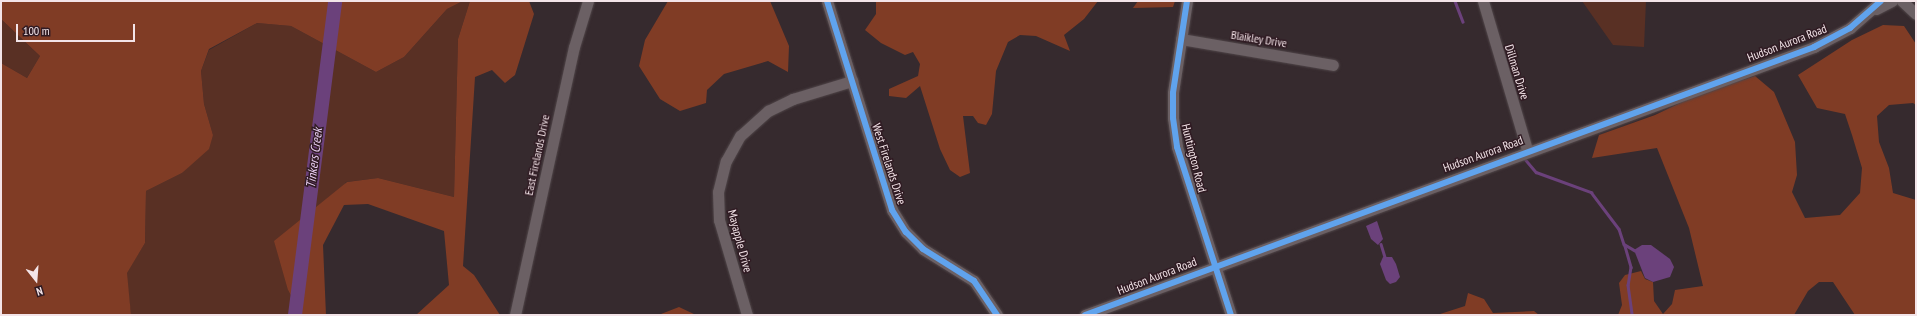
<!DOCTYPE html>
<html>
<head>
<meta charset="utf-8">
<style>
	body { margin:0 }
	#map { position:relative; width:1917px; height:316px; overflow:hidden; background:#362a2e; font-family:"PT Sans Narrow",sans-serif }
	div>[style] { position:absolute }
	.green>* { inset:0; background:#593024 }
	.forest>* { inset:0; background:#803c25 }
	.water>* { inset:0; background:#6b417b }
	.stream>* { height:2.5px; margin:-1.25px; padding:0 1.25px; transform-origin:1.25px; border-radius:1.25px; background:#6b417b }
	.river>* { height:14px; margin:-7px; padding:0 7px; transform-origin:7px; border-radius:7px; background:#6b417b }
	.roads { filter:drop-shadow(0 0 1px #504649) drop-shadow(0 0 1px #504649) }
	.minor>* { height:11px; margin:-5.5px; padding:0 5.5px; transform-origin:5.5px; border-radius:5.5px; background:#6b6064 }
	.cycleway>* { height:6px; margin:-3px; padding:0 3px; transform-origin:3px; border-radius:3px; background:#60a3ed }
	span { translate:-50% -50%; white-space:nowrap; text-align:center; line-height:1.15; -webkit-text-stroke:3px #301b23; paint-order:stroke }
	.street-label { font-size:12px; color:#f3e4e8 }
	.water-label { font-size:13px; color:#edd3f8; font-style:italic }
	.frame { position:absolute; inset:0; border:2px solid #f3e4e8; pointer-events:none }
	.north { position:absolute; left:16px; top:260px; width:40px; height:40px; -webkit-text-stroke:3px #301b23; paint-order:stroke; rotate:163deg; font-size:11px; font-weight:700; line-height:16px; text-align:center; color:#f3e4e8 }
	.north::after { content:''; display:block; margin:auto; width:14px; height:18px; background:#f3e4e8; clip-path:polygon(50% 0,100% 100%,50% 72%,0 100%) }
	.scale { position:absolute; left:16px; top:24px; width:119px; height:18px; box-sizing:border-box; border:2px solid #f3e4e8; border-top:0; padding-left:5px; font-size:12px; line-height:14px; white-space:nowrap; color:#f3e4e8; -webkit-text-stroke:3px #301b23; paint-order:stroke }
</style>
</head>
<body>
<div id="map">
	<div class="green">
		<i style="clip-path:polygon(463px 1px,470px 1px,458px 39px,454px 197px,378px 178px,346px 182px,288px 290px,301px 315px,131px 315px,126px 273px,145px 243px,146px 191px,182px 173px,213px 135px,204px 104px,201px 71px,209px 50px,257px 23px,291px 26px,376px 72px,404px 57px,447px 9px)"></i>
		<i style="clip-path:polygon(1582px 1px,1646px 1px,1644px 47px,1613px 45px)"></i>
		<i style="clip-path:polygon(1px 19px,40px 56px,27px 78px,1px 63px)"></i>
	</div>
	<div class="forest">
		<i style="clip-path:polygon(1px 1px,463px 1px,447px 9px,404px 57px,376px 72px,291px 26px,257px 23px,209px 49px,201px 71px,204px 104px,213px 135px,209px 149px,182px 173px,146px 191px,145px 243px,127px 273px,131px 315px,1px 315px,1px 63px,27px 78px,40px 56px,1px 19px)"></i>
		<i style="clip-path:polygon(470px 1px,529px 1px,534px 14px,515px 75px,505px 83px,492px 70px,475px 77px,463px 266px,474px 275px,500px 315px,416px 315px,449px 285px,444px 231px,368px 204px,344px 205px,323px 245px,326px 315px,301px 315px,288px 290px,274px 241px,347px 182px,378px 178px,454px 197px,458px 39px)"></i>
		<i style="clip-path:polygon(668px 1px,770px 1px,789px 46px,788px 72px,768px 61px,724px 74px,707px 90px,706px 103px,680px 111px,660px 99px,639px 66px,645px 40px)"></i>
		<i style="clip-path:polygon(876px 1px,1098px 1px,1084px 19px,1064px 35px,1070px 51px,1036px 36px,1020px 35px,1008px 42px,996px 71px,992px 114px,986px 125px,978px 123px,973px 116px,963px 116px,970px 173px,960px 177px,950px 170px,940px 149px,920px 86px,906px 98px,889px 96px,889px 89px,918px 76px,920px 64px,913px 52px,905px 55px,881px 43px,865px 30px,876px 14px)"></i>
		<i style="clip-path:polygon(1138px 1px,1175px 1px,1173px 7px,1133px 8px)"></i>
		<i style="clip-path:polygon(1883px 25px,1904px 26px,1916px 44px,1916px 105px,1913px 103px,1889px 105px,1877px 116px,1879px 142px,1889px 168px,1893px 193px,1916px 200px,1916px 315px,1855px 315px,1833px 282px,1819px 282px,1808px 291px,1794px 315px,1618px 315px,1622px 305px,1619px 283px,1625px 275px,1641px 271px,1645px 279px,1653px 282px,1654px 301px,1663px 314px,1672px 304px,1675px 290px,1703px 286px,1689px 228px,1657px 148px,1592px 158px,1599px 135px,1655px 115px,1699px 94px,1755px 76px,1774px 92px,1795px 142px,1797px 175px,1792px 192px,1805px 218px,1840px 215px,1860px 193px,1862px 168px,1852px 135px,1845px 114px,1817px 108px,1798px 75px,1852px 40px)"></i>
		<i style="clip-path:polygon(1468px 293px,1484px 299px,1493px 313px,1534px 311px,1539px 315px,1437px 315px,1465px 306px)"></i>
		<i style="clip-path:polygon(679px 307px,696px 315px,649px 315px,661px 314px)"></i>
	</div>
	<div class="water">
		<i style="clip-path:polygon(1377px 221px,1383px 239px,1378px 245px,1371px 239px,1366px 226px)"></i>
		<i style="clip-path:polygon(1642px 245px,1651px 245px,1670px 259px,1674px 267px,1670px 277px,1653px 282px,1645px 278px,1634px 250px)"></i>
		<i style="clip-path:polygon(1383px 257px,1392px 257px,1396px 264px,1400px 277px,1396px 282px,1390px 284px,1386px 280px,1380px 264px)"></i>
	</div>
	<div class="stream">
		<i style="left:1455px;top:1px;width:22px;rotate:69deg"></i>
		<i style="left:1525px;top:159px;width:17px;rotate:50deg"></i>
		<i style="left:1536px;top:172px;width:59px;rotate:20deg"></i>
		<i style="left:1591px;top:192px;width:46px;rotate:52.9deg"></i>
		<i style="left:1619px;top:229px;width:16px;rotate:72deg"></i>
		<i style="left:1624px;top:244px;width:12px;rotate:31deg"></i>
		<i style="left:1381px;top:244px;width:14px;rotate:73deg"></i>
		<i style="left:1625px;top:246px;width:22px;rotate:74deg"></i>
		<i style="left:1631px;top:267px;width:18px;rotate:99deg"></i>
		<i style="left:1628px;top:285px;width:30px;rotate:82deg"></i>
	</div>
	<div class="river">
		<i style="left:295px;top:315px;width:317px;rotate:-82.7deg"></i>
	</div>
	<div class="roads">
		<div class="minor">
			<i style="left:827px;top:1px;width:219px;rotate:72.7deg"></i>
			<i style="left:892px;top:210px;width:26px;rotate:58deg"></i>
			<i style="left:906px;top:232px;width:24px;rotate:45deg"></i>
			<i style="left:923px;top:249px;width:60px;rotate:32.1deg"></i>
			<i style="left:974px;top:281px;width:41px;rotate:55.9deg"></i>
			<i style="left:1187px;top:1px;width:93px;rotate:98.7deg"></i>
			<i style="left:1173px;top:93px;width:25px;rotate:90deg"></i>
			<i style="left:1173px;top:118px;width:29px;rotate:82deg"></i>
			<i style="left:1177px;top:147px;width:176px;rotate:72.2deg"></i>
			<i style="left:1483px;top:1px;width:155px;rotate:73.5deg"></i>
			<i style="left:1902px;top:1px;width:19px;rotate:43deg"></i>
			<i style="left:1876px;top:9px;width:18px;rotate:-27deg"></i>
			<i style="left:1181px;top:39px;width:154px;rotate:9.7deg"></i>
			<i style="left:515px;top:315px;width:274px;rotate:-77.6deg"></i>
			<i style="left:574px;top:47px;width:48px;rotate:-73.1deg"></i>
			<i style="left:747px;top:315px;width:99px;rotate:-106.4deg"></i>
			<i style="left:719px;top:220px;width:28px;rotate:-92deg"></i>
			<i style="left:718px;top:192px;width:32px;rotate:-76deg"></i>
			<i style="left:726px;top:161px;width:29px;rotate:-61deg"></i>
			<i style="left:740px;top:136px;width:38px;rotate:-42deg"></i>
			<i style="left:768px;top:111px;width:28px;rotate:-26deg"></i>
			<i style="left:793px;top:99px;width:62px;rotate:-17deg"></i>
			<i style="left:1085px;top:315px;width:777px;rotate:-20.18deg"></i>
			<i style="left:1814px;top:47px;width:41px;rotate:-27.8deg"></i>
			<i style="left:1850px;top:28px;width:41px;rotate:-41.1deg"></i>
		</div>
	</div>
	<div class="cycleway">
		<i style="left:827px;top:1px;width:219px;rotate:72.7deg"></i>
		<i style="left:892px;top:210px;width:26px;rotate:58deg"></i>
		<i style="left:906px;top:232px;width:24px;rotate:45deg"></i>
		<i style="left:923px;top:249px;width:60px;rotate:32.1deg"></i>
		<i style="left:974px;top:281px;width:41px;rotate:55.9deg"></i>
		<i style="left:1187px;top:1px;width:93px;rotate:98.7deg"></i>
		<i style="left:1173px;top:93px;width:25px;rotate:90deg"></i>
		<i style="left:1173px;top:118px;width:29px;rotate:82deg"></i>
		<i style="left:1177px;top:147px;width:176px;rotate:72.2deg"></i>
		<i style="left:1085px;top:315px;width:777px;rotate:-20.18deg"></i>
		<i style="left:1814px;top:47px;width:41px;rotate:-27.8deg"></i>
		<i style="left:1850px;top:28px;width:41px;rotate:-41.1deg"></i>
	</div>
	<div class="street-label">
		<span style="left:1259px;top:39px;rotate:9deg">Blaikley Drive</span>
		<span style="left:1787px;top:43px;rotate:-21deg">Hudson Aurora Road</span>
		<span style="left:1517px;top:72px;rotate:73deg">Dillman Drive</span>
		<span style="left:1483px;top:154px;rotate:-20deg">Hudson Aurora Road</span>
		<span style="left:537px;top:155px;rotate:-78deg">East Firelands Drive</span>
		<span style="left:1194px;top:158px;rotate:76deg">Huntington Road</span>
		<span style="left:889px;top:164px;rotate:72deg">West Firelands Drive</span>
		<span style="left:740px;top:241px;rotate:75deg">Mayapple Drive</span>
		<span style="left:1157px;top:276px;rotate:-21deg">Hudson Aurora Road</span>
	</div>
	<div class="water-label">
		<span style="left:315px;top:158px;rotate:-83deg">Tinkers Creek</span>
	</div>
	<div class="frame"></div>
	<div class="north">N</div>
	<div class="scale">100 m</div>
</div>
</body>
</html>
